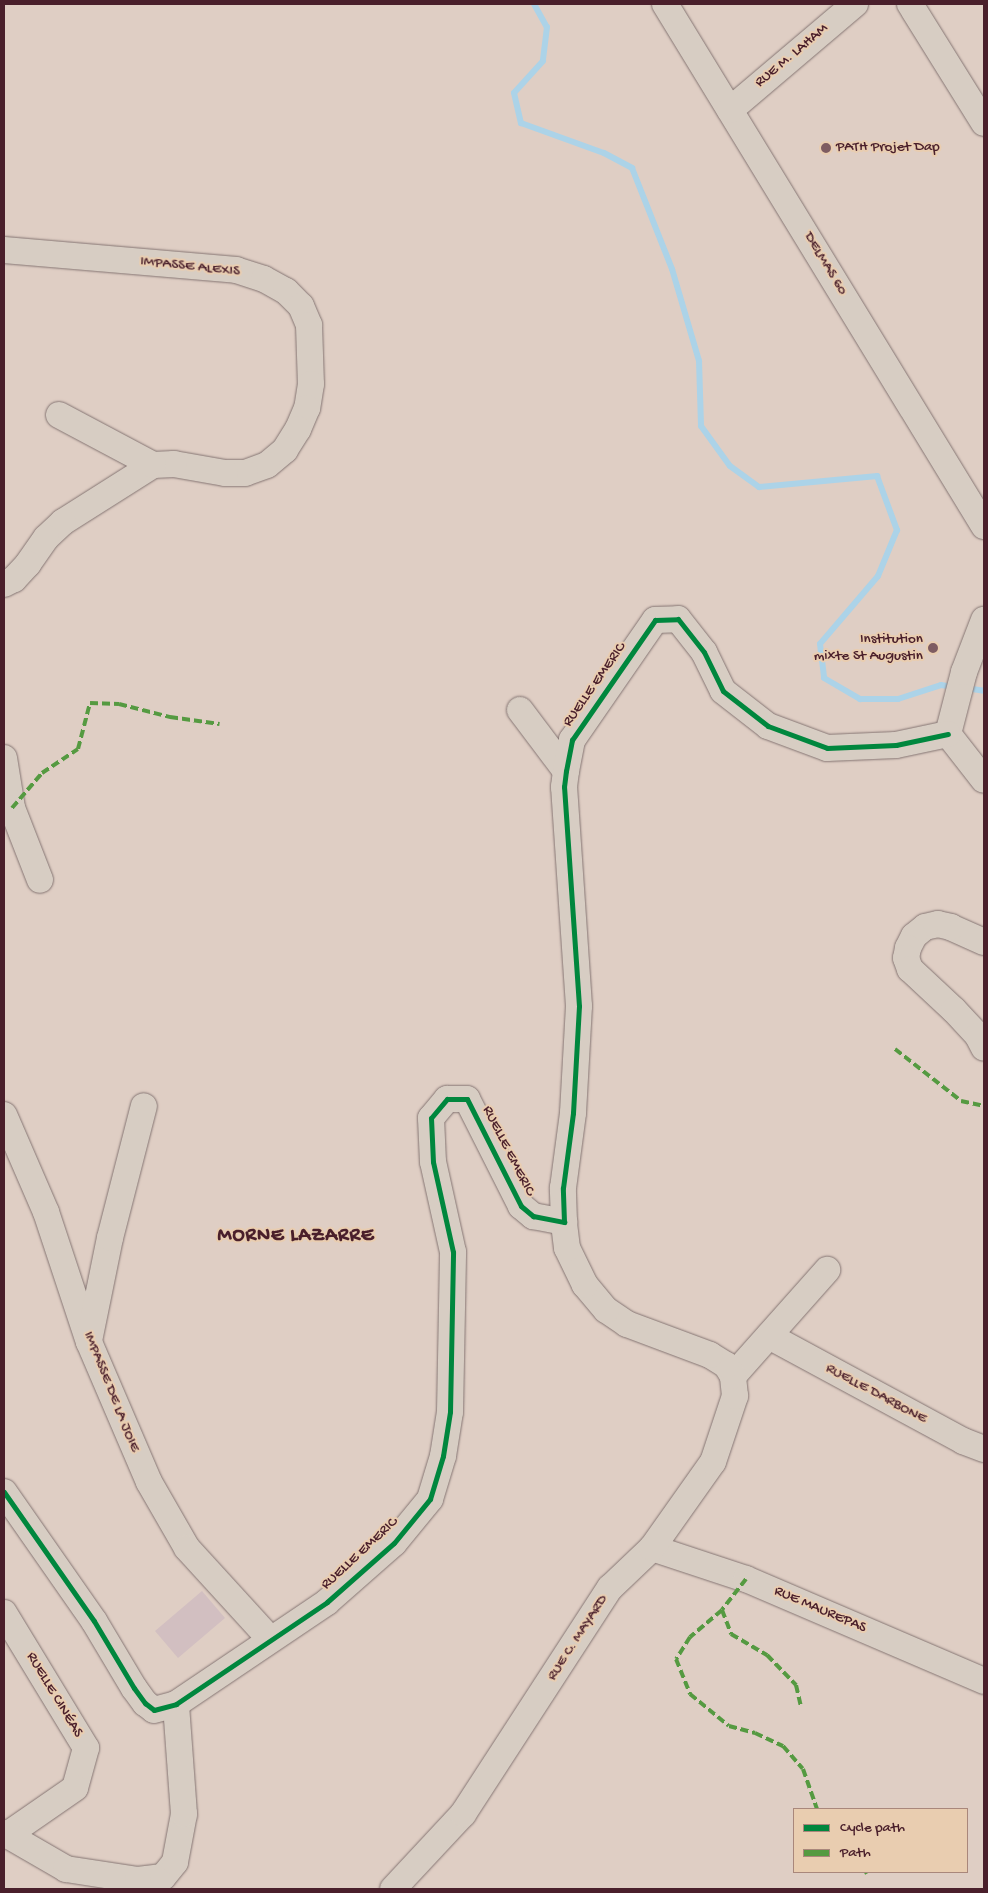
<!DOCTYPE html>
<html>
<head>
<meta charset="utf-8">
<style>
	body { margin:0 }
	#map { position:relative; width:988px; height:1893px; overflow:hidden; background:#dfcec4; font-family:"Gochi Hand",sans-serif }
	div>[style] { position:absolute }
	.stream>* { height:6px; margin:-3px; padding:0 3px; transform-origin:3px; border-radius:3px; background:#acd3e8 }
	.building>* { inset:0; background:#d2bfc1 }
	.roads { filter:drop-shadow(0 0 1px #857573) drop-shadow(0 0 1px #857573) }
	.minor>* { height:26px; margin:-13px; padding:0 13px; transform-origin:13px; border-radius:13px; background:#d7cdc3 }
	.quiet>* { height:4px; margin-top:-2px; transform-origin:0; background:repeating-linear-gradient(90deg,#559a41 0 8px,transparent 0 12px) }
	.cycleway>* { height:5px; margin:-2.5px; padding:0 2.5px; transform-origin:2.5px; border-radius:2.5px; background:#00873e }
	.dots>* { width:14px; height:14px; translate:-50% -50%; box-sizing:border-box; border:2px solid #e9cdb0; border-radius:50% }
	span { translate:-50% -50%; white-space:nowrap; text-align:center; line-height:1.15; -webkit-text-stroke:4px #e9cdb0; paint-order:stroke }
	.street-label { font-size:15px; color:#4a1f2b }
	.poi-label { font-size:15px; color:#4a1f2b }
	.left { translate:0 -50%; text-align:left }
	.right { translate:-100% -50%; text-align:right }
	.district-label { font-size:20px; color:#4a1f2b; font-weight:700; letter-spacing:1px }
	.frame { position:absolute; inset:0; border:5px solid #4a1f2b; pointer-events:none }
	.legend { position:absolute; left:793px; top:1808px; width:175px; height:65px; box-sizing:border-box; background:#e9cdb0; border:1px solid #a9877b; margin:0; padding:6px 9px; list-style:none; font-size:15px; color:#4a1f2b }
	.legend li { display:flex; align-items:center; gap:10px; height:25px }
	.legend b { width:25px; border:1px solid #a9877b }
</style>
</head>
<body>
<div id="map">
	<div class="stream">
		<i style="left:534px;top:4px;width:26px;rotate:61deg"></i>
		<i style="left:547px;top:27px;width:34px;rotate:97deg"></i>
		<i style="left:543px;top:61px;width:43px;rotate:132.2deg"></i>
		<i style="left:514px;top:93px;width:31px;rotate:77deg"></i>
		<i style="left:521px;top:123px;width:88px;rotate:19.9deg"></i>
		<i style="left:604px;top:153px;width:32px;rotate:28deg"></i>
		<i style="left:632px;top:168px;width:109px;rotate:68.4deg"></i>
		<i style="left:672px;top:269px;width:96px;rotate:73.6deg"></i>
		<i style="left:699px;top:361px;width:65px;rotate:88.2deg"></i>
		<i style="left:701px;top:426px;width:49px;rotate:54.1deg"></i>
		<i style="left:730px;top:466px;width:36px;rotate:36deg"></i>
		<i style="left:759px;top:487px;width:119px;rotate:-5.3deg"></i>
		<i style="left:877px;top:476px;width:58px;rotate:69.7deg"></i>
		<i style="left:897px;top:530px;width:50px;rotate:112.4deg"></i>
		<i style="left:878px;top:576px;width:89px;rotate:130.5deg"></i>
		<i style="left:820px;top:644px;width:34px;rotate:83deg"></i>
		<i style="left:824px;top:678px;width:42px;rotate:30.3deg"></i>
		<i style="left:860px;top:699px;width:38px"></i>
		<i style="left:898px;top:699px;width:45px;rotate:-18deg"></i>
		<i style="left:941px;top:685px;width:12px;rotate:9deg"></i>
		<i style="left:966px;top:688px;width:18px;rotate:9deg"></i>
	</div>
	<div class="building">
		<i style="clip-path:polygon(202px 1591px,225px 1618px,178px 1658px,155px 1631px)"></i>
	</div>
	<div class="roads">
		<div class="minor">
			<i style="left:665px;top:4px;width:612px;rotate:58.57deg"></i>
			<i style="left:910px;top:4px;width:140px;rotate:58.1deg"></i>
			<i style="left:730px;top:110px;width:164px;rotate:-40.3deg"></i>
			<i style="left:4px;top:250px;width:233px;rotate:4.9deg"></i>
			<i style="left:236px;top:270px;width:29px;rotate:18deg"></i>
			<i style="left:264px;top:279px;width:25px;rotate:29deg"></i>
			<i style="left:286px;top:291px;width:21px;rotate:45deg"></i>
			<i style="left:301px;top:306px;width:21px;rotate:67deg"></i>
			<i style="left:309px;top:325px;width:59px;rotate:88.1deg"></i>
			<i style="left:311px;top:384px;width:24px;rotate:99deg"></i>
			<i style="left:307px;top:408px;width:23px;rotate:113deg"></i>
			<i style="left:298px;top:429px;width:25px;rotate:122deg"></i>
			<i style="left:285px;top:450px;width:23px;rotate:140deg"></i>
			<i style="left:267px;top:465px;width:23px;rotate:160deg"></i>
			<i style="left:245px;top:473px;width:20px;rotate:180deg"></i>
			<i style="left:225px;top:473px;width:52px;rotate:-170deg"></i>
			<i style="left:174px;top:464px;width:21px;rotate:177deg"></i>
			<i style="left:153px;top:465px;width:107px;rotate:147.7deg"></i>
			<i style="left:63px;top:522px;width:23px;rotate:137deg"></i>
			<i style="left:46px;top:538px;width:32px;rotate:125deg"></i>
			<i style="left:28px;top:564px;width:21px;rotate:133deg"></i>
			<i style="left:14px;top:579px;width:11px;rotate:153deg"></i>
			<i style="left:59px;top:415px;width:106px;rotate:28deg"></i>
			<i style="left:520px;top:710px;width:76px;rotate:53deg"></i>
			<i style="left:948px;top:734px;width:64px;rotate:-75.5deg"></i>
			<i style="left:964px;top:672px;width:56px;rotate:-69deg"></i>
			<i style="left:948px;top:734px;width:58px;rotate:52deg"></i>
			<i style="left:4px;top:758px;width:51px;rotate:80.9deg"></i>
			<i style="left:12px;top:808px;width:77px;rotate:68.7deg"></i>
			<i style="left:984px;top:942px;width:36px;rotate:-156deg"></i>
			<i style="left:951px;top:927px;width:13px;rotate:-167deg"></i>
			<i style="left:938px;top:924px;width:13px;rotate:167deg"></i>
			<i style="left:925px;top:927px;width:14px;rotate:141deg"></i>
			<i style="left:914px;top:936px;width:13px;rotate:117deg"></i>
			<i style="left:908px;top:948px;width:10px;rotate:101deg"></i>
			<i style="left:906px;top:958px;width:12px;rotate:70deg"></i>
			<i style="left:910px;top:969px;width:60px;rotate:43deg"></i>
			<i style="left:954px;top:1010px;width:35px;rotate:47deg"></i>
			<i style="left:978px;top:1036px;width:13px;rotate:63deg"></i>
			<i style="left:4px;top:1115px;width:106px;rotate:66.6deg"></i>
			<i style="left:46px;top:1212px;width:137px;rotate:71.7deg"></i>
			<i style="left:89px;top:1342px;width:152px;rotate:66.8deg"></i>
			<i style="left:149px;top:1482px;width:76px;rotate:60.1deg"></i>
			<i style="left:187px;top:1548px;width:123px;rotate:47.6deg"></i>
			<i style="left:769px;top:1336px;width:221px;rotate:28.4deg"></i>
			<i style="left:963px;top:1441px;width:22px;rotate:21deg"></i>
			<i style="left:89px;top:1341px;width:105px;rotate:-78.5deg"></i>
			<i style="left:110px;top:1238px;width:136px;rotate:-75.6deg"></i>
			<i style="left:733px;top:1376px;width:142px;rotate:-48.4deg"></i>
			<i style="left:4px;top:1492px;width:157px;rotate:55.1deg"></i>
			<i style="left:94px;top:1621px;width:78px;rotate:59.2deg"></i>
			<i style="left:134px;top:1688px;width:19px;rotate:54deg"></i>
			<i style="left:145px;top:1703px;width:11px;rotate:38deg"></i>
			<i style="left:154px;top:1710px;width:23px;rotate:-15deg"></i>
			<i style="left:176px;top:1704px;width:182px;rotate:-34deg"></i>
			<i style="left:327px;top:1602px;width:89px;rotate:-41.4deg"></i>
			<i style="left:394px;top:1543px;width:57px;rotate:-50.7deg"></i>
			<i style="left:430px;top:1499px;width:45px;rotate:-73.2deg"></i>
			<i style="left:443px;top:1456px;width:45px;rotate:-81deg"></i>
			<i style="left:450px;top:1412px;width:160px;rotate:-88.9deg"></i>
			<i style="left:453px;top:1252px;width:92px;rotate:-102.5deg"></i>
			<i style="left:433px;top:1162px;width:44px;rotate:-92.6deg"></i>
			<i style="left:431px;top:1118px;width:25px;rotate:-50deg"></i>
			<i style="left:447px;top:1099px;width:20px"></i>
			<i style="left:467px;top:1099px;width:120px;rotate:63.2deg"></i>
			<i style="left:521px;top:1206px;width:16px;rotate:40deg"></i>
			<i style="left:533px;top:1216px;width:32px;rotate:11deg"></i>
			<i style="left:564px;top:1222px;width:34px;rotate:-92deg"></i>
			<i style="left:563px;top:1188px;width:76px;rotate:-82.4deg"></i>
			<i style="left:573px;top:1113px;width:107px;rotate:-86.8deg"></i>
			<i style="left:579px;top:1006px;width:220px;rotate:-93.9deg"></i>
			<i style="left:564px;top:787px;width:16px;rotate:-83deg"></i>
			<i style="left:566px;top:771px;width:32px;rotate:-79deg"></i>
			<i style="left:572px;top:740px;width:146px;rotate:-55.3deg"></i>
			<i style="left:655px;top:620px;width:23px;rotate:-2deg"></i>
			<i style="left:678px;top:619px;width:42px;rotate:51.8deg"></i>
			<i style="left:704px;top:652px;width:43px;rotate:64deg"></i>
			<i style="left:723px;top:691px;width:57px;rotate:37.9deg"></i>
			<i style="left:768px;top:726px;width:63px;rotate:20.4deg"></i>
			<i style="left:827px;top:748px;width:69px;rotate:-2.5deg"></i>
			<i style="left:896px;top:745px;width:53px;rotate:-11.9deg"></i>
			<i style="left:652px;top:1548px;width:99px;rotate:18.3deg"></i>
			<i style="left:746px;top:1579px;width:259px;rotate:23.2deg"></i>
			<i style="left:4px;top:1613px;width:158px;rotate:58.7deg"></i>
			<i style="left:86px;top:1748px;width:41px;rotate:105.4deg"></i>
			<i style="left:75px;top:1788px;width:83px;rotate:145.3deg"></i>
			<i style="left:4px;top:1833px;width:72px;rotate:30.1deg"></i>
			<i style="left:66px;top:1869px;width:73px;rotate:8.7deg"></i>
			<i style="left:138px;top:1880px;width:25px;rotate:-7deg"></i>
			<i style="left:163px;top:1877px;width:19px;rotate:-51deg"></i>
			<i style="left:175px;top:1862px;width:49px;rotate:-79.4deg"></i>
			<i style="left:184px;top:1814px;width:110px;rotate:-94.2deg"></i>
			<i style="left:393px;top:1889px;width:103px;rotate:-47deg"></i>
			<i style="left:463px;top:1814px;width:270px;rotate:-57deg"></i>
			<i style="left:610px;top:1588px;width:58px;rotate:-43.6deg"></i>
			<i style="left:652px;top:1548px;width:105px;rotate:-54.7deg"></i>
			<i style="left:713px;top:1462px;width:70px;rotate:-71.6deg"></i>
			<i style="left:735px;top:1396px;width:20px;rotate:-96deg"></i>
			<i style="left:733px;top:1376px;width:13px;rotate:-122deg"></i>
			<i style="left:726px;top:1365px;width:19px;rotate:-148deg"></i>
			<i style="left:710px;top:1355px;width:89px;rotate:-159.5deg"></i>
			<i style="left:627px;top:1324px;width:25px;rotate:-146deg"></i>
			<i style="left:606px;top:1310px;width:33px;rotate:-130deg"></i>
			<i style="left:585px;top:1285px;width:41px;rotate:-115.9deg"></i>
			<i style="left:567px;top:1248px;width:26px;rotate:-97deg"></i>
		</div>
	</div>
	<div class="quiet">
		<i style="left:12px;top:808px;width:46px;rotate:-49.4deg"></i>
		<i style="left:42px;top:773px;width:43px;rotate:-33.7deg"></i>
		<i style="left:78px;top:749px;width:48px;rotate:-75.4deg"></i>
		<i style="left:90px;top:703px;width:29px;rotate:2deg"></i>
		<i style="left:119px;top:704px;width:53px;rotate:14.3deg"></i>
		<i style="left:170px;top:717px;width:50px;rotate:8deg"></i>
		<i style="left:895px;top:1049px;width:84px;rotate:38.2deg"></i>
		<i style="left:961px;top:1101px;width:24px;rotate:12deg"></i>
		<i style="left:746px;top:1579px;width:39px;rotate:128deg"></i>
		<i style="left:722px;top:1610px;width:26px;rotate:69deg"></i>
		<i style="left:731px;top:1634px;width:42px;rotate:30.3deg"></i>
		<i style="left:767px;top:1655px;width:42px;rotate:46deg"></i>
		<i style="left:796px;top:1685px;width:22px;rotate:77deg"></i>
		<i style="left:722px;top:1610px;width:42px;rotate:139.8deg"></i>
		<i style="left:690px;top:1637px;width:26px;rotate:122deg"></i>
		<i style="left:676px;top:1659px;width:38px;rotate:68deg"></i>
		<i style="left:690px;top:1694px;width:50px;rotate:39.4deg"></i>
		<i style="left:729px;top:1726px;width:27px;rotate:15deg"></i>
		<i style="left:755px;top:1733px;width:31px;rotate:25deg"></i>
		<i style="left:783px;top:1746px;width:30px;rotate:49deg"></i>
		<i style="left:803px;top:1769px;width:42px;rotate:70.7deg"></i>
		<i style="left:866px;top:1872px;width:2px;rotate:63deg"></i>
	</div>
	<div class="cycleway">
		<i style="left:4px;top:1492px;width:157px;rotate:55.1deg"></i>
		<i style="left:94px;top:1621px;width:78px;rotate:59.2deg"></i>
		<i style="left:134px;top:1688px;width:19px;rotate:54deg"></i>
		<i style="left:145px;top:1703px;width:11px;rotate:38deg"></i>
		<i style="left:154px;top:1710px;width:23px;rotate:-15deg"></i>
		<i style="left:176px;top:1704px;width:182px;rotate:-34deg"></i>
		<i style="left:327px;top:1602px;width:89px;rotate:-41.4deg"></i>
		<i style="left:394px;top:1543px;width:57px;rotate:-50.7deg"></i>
		<i style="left:430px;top:1499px;width:45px;rotate:-73.2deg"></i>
		<i style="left:443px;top:1456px;width:45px;rotate:-81deg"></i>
		<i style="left:450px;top:1412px;width:160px;rotate:-88.9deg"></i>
		<i style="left:453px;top:1252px;width:92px;rotate:-102.5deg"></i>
		<i style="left:433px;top:1162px;width:44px;rotate:-92.6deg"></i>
		<i style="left:431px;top:1118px;width:25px;rotate:-50deg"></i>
		<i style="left:447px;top:1099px;width:20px"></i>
		<i style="left:467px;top:1099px;width:120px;rotate:63.2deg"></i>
		<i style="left:521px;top:1206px;width:16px;rotate:40deg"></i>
		<i style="left:533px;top:1216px;width:32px;rotate:11deg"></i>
		<i style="left:564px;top:1222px;width:34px;rotate:-92deg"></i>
		<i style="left:563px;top:1188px;width:76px;rotate:-82.4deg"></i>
		<i style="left:573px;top:1113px;width:107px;rotate:-86.8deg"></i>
		<i style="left:579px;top:1006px;width:220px;rotate:-93.9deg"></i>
		<i style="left:564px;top:787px;width:16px;rotate:-83deg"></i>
		<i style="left:566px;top:771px;width:32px;rotate:-79deg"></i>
		<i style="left:572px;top:740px;width:146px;rotate:-55.3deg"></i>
		<i style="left:655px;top:620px;width:23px;rotate:-2deg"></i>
		<i style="left:678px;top:619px;width:42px;rotate:51.8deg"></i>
		<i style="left:704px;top:652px;width:43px;rotate:64deg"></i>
		<i style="left:723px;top:691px;width:57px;rotate:37.9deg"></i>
		<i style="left:768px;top:726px;width:63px;rotate:20.4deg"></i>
		<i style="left:827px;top:748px;width:69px;rotate:-2.5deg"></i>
		<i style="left:896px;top:745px;width:53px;rotate:-11.9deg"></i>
	</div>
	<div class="dots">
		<i style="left:826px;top:148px;background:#7e5c61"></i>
		<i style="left:933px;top:648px;background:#7e5c61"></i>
	</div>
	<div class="street-label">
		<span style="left:792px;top:56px;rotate:-40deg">RUE M. LAHAM</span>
		<span style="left:825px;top:264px;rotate:59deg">DELMAS 60</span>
		<span style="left:190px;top:267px;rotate:6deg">IMPASSE ALEXIS</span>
		<span style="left:595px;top:685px;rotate:-55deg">RUELLE EMERIC</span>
		<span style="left:508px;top:1151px;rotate:63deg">RUELLE EMERIC</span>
		<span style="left:111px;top:1392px;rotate:68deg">IMPASSE DE LA JOIE</span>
		<span style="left:876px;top:1394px;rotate:28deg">RUELLE DARBONE</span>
		<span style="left:360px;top:1554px;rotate:-43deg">RUELLE EMERIC</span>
		<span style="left:820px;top:1610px;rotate:23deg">RUE MAUREPAS</span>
		<span style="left:578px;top:1638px;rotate:-57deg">RUE C. MAYARD</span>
		<span style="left:54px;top:1695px;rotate:59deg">RUELLE CINÉAS</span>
	</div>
	<div class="poi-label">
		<span class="left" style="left:836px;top:148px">PATH Projet Dap</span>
		<span class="right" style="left:923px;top:648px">Institution<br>mixte St Augustin</span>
	</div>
	<div class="district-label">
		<span style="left:296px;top:1236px">MORNE LAZARRE</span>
	</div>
	<div class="frame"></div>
	<ul class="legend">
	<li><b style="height:6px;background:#00873e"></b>Cycle path</li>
	<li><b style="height:6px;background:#559a41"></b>Path</li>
	</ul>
</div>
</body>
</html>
